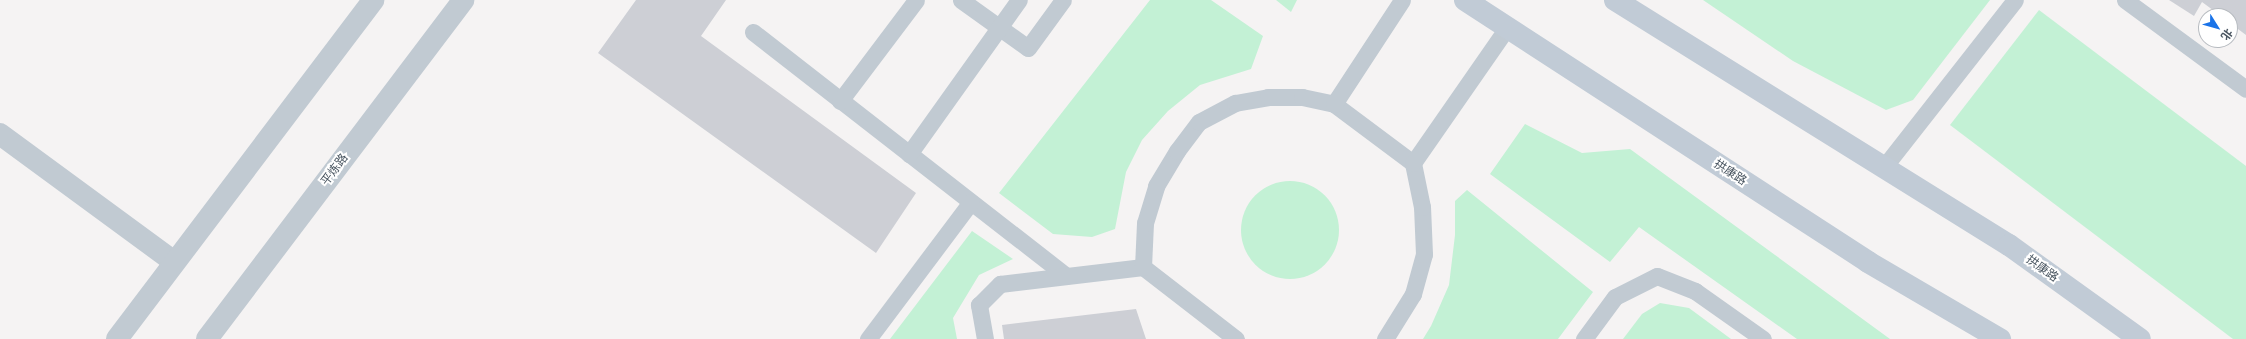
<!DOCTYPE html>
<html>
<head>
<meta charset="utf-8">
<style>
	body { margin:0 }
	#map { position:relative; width:2246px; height:339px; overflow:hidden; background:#f5f3f3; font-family:Helvetica,"Noto Sans SC",sans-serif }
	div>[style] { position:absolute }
	.green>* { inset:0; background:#c3f1d5 }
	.round { border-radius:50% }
	.building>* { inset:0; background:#cdcfd5 }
	.service>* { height:17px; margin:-8.5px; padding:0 8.5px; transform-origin:8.5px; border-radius:8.5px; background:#c1cad2 }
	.minor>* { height:22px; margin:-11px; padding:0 11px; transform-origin:11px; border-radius:11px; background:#c1cad2 }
	.tertiary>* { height:22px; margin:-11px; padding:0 11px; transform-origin:11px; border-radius:11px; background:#c1cad2 }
	.secondary>* { height:22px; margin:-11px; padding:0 11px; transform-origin:11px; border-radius:11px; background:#c1cbd6 }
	span { translate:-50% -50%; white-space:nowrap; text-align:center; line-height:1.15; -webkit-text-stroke:4px #fff; paint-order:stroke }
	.street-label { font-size:12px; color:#4a5661 }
	.north { position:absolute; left:2198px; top:8px; width:40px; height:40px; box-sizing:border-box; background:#fff; border:1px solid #b7bbc0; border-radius:50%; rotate:127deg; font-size:11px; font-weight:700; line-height:16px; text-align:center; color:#4a5661 }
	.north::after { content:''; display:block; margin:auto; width:14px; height:18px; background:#1a73e8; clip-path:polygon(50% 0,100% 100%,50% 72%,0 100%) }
</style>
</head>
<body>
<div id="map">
	<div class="green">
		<i style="clip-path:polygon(1150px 0,1211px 0,1263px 36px,1251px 69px,1200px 85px,1168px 111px,1142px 140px,1126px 172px,1115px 229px,1092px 237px,1053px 234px,999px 193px)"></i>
		<i style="clip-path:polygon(1276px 0,1297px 0,1291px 12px)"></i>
		<i style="clip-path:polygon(1703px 0,1990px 0,1913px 100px,1886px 110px,1793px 61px)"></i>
		<i style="clip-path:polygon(2039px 10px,2246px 166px,2246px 339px,2233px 339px,1950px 125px)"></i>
		<i style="clip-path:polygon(1525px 124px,1582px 153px,1630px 149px,1890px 339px,1797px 339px,1639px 227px,1610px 262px,1490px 174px)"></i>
		<i class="round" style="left:1241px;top:181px;width:98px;height:98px"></i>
		<i style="clip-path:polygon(1467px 190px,1593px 292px,1558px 339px,1423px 339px,1431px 326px,1449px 285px,1455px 235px,1455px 201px)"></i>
		<i style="clip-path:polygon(972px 231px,1013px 259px,979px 275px,953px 318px,957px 339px,890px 339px)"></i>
		<i style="clip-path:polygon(1660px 303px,1689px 308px,1731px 339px,1623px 339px,1642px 314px)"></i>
	</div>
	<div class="building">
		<i style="clip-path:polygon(636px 0,726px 0,701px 36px,916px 193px,876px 253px,598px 53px)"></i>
		<i style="clip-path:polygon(2169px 0,2246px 0,2246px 35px,2230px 23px,2230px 16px,2221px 16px,2202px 2px,2194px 16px)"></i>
		<i style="clip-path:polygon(1136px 309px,1146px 339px,1004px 339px,1002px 325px)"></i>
	</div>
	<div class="service">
		<i style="left:961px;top:0;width:82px;rotate:35.6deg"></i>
		<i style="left:1028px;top:48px;width:59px;rotate:-53.9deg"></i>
		<i style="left:2125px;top:0;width:150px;rotate:36.3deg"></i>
		<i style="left:753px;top:32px;width:397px;rotate:37.9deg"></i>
		<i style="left:840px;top:101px;width:126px;rotate:-53deg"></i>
		<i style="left:1334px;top:104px;width:99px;rotate:36.8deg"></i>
		<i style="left:909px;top:154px;width:189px;rotate:-54.5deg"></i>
		<i style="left:1884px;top:167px;width:212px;rotate:-51.9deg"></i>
		<i style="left:868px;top:339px;width:171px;rotate:-53.1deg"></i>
		<i style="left:985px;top:339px;width:35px;rotate:-100deg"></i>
		<i style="left:979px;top:305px;width:30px;rotate:-45deg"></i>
		<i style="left:1000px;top:284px;width:144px;rotate:-6.8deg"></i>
		<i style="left:1236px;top:339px;width:118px;rotate:-142.3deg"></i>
		<i style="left:1143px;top:267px;width:44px;rotate:-87.4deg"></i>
		<i style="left:1145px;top:223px;width:39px;rotate:-73deg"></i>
		<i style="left:1156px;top:186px;width:41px;rotate:-59deg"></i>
		<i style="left:1177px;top:151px;width:36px;rotate:-53deg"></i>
		<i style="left:1199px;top:122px;width:41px;rotate:-27.8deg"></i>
		<i style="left:1235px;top:103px;width:34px;rotate:-10deg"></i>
		<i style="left:1268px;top:97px;width:34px"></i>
		<i style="left:1302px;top:97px;width:33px;rotate:12deg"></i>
		<i style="left:1334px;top:104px;width:124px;rotate:-56.8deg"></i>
		<i style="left:1385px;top:339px;width:53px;rotate:-58.1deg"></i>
		<i style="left:1413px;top:294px;width:41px;rotate:-74.6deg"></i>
		<i style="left:1424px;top:254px;width:47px;rotate:-92.4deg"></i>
		<i style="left:1422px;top:207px;width:45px;rotate:-101.6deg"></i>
		<i style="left:1413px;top:163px;width:165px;rotate:-55.2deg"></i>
		<i style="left:1584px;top:339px;width:52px;rotate:-53.6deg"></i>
		<i style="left:1615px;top:297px;width:47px;rotate:-26.6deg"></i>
		<i style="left:1657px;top:276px;width:41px;rotate:21.5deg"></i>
		<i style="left:1695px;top:291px;width:83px;rotate:35.2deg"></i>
	</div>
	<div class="minor">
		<i style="left:0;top:134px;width:216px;rotate:36.3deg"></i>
	</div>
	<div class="tertiary">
		<i style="left:117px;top:339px;width:425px;rotate:-52.9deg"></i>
		<i style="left:207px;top:339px;width:425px;rotate:-52.9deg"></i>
	</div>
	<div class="secondary">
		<i style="left:1465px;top:0;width:481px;rotate:33deg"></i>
		<i style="left:1868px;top:262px;width:153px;rotate:30.3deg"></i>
		<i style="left:1615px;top:0;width:464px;rotate:31.9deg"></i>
		<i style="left:2009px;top:245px;width:161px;rotate:35.7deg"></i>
	</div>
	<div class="street-label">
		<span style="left:335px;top:170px;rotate:-53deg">平炼路</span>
		<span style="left:1730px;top:173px;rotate:33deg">拱康路</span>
		<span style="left:2042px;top:269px;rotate:36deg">拱康路</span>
	</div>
	<div class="north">北</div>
</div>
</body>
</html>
